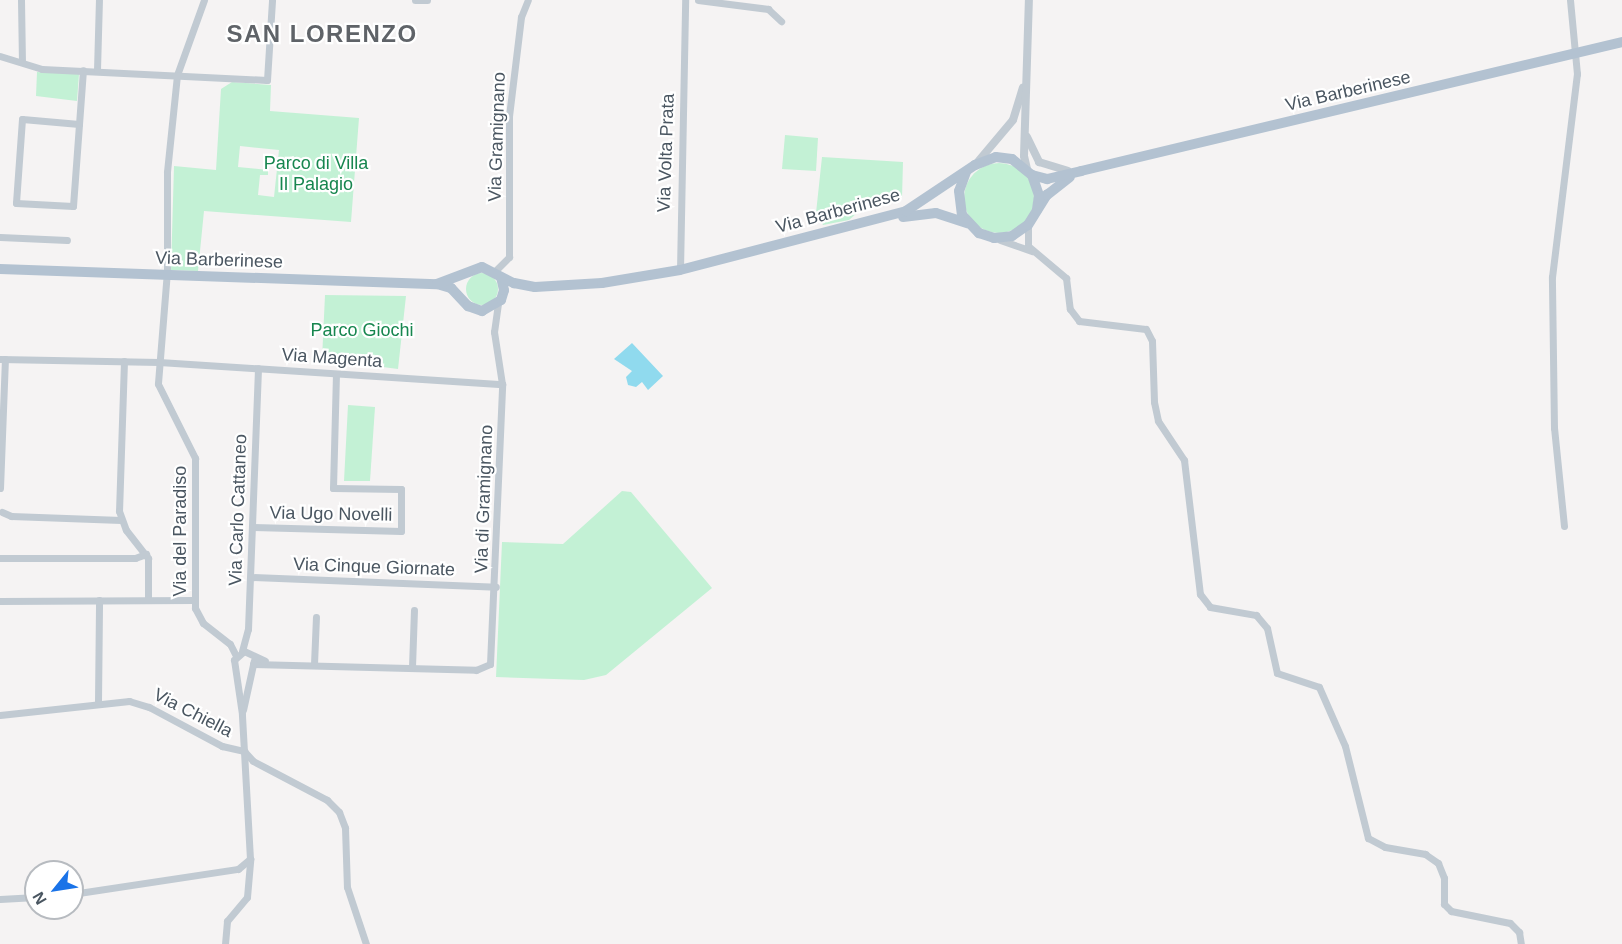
<!DOCTYPE html>
<html>
<head>
<meta charset="utf-8">
<style>
	body { margin:0 }
	#map { position:relative; width:1622px; height:944px; overflow:hidden; background:#f5f3f3; font-family:Arial,sans-serif }
	div>[style] { position:absolute }
	.green>* { inset:0; background:#c3f1d5 }
	.round { border-radius:50% }
	.water>* { inset:0; background:#90daee }
	.minor>* { height:7px; margin:-3.5px; padding:0 3.5px; transform-origin:3.5px; border-radius:3.5px; background:#c1cad2 }
	.tertiary>* { height:8px; margin:-4px; padding:0 4px; transform-origin:4px; border-radius:4px; background:#c1cad2 }
	.primary>* { height:10px; margin:-5px; padding:0 5px; transform-origin:5px; border-radius:5px; background:#b3c2d1 }
	span { translate:-50% -50%; white-space:nowrap; text-align:center; line-height:1.15; -webkit-text-stroke:4.5px #fff; paint-order:stroke }
	.street-label { font-size:18px; color:#4a5661 }
	.park-label { font-size:18px; color:#17864f }
	.district-label { font-size:24px; color:#5f6368; font-weight:700; letter-spacing:1.5px }
	.north { position:absolute; left:24px; top:860px; width:60px; height:60px; box-sizing:border-box; background:#fff; border:2px solid #b7bbc0; border-radius:50%; rotate:240deg; font-size:16px; font-weight:700; line-height:24px; text-align:center; color:#4a5661 }
	.north::after { content:''; display:block; margin:auto; width:21px; height:27px; background:#1a73e8; clip-path:polygon(50% 0,100% 100%,50% 72%,0 100%) }
</style>
</head>
<body>
<div id="map">
	<div class="green">
		<i style="clip-path:polygon(37px 72px,79px 74px,77px 101px,36px 96px)"></i>
		<i style="clip-path:polygon(evenodd,232px 82px,271px 85px,270px 111px,359px 118px,351px 222px,204px 211px,198px 271px,171px 270px,174px 166px,216px 170px,221px 89px,232px 82px,240px 146px,279px 150px,274px 197px,258px 195px,260px 175px,268px 175px,268px 170px,238px 167px,240px 146px)"></i>
		<i style="clip-path:polygon(785px 135px,818px 138px,816px 171px,782px 169px)"></i>
		<i style="clip-path:polygon(822px 157px,903px 162px,902px 198px,865px 206px,849px 220px,823px 225px,816px 213px)"></i>
		<i class="round" style="left:964px;top:163px;width:70px;height:70px"></i>
		<i class="round" style="left:466px;top:273px;width:32px;height:32px"></i>
		<i style="clip-path:polygon(325px 295px,406px 296px,398px 369px,322px 359px)"></i>
		<i style="clip-path:polygon(348px 405px,375px 407px,370px 481px,344px 481px)"></i>
		<i style="clip-path:polygon(622px 491px,631px 492px,712px 588px,606px 675px,584px 680px,496px 677px,502px 542px,563px 544px)"></i>
	</div>
	<div class="water">
		<i style="clip-path:polygon(632px 343px,663px 376px,648px 390px,642px 382px,636px 387px,628px 385px,626px 377px,632px 371px,614px 359px)"></i>
	</div>
	<div class="minor">
		<i style="left:21px;top:0;width:62px;rotate:89.1deg"></i>
		<i style="left:204px;top:0;width:80px;rotate:109.8deg"></i>
		<i style="left:177px;top:75px;width:98px;rotate:95.9deg"></i>
		<i style="left:167px;top:172px;width:99px;rotate:90deg"></i>
		<i style="left:167px;top:271px;width:113px;rotate:94.6deg"></i>
		<i style="left:158px;top:384px;width:83px;rotate:63.4deg"></i>
		<i style="left:195px;top:458px;width:150px;rotate:90deg"></i>
		<i style="left:195px;top:608px;width:17px;rotate:62deg"></i>
		<i style="left:203px;top:623px;width:34px;rotate:38deg"></i>
		<i style="left:230px;top:644px;width:13px;rotate:63deg"></i>
		<i style="left:415px;top:0;width:12px"></i>
		<i style="left:698px;top:0;width:71px;rotate:7.3deg"></i>
		<i style="left:768px;top:9px;width:18px;rotate:43deg"></i>
		<i style="left:0;top:56px;width:44px;rotate:17.2deg"></i>
		<i style="left:42px;top:69px;width:225px;rotate:2.8deg"></i>
		<i style="left:267px;top:80px;width:80px;rotate:-86.4deg"></i>
		<i style="left:97px;top:70px;width:70px;rotate:-88.4deg"></i>
		<i style="left:79px;top:124px;width:57px;rotate:-175deg"></i>
		<i style="left:22px;top:119px;width:84px;rotate:94.1deg"></i>
		<i style="left:16px;top:203px;width:57px;rotate:3deg"></i>
		<i style="left:73px;top:206px;width:136px;rotate:-85.8deg"></i>
		<i style="left:1028px;top:226px;width:20px;rotate:90deg"></i>
		<i style="left:1028px;top:246px;width:50px;rotate:40.1deg"></i>
		<i style="left:1066px;top:278px;width:31px;rotate:83deg"></i>
		<i style="left:1070px;top:309px;width:15px;rotate:53deg"></i>
		<i style="left:1079px;top:321px;width:67px;rotate:6.8deg"></i>
		<i style="left:1146px;top:329px;width:13px;rotate:63deg"></i>
		<i style="left:1152px;top:341px;width:61px;rotate:88.1deg"></i>
		<i style="left:1154px;top:402px;width:19px;rotate:78deg"></i>
		<i style="left:1158px;top:421px;width:47px;rotate:56.3deg"></i>
		<i style="left:1184px;top:460px;width:135px;rotate:83.2deg"></i>
		<i style="left:1200px;top:594px;width:16px;rotate:52deg"></i>
		<i style="left:1210px;top:607px;width:47px;rotate:9.9deg"></i>
		<i style="left:1256px;top:615px;width:17px;rotate:50deg"></i>
		<i style="left:1267px;top:628px;width:46px;rotate:77.5deg"></i>
		<i style="left:1277px;top:673px;width:44px;rotate:18.4deg"></i>
		<i style="left:1319px;top:687px;width:64px;rotate:66.2deg"></i>
		<i style="left:1345px;top:746px;width:95px;rotate:76deg"></i>
		<i style="left:1368px;top:838px;width:19px;rotate:28deg"></i>
		<i style="left:1385px;top:847px;width:41px;rotate:9.9deg"></i>
		<i style="left:1425px;top:854px;width:16px;rotate:35deg"></i>
		<i style="left:1438px;top:863px;width:16px;rotate:68deg"></i>
		<i style="left:1444px;top:878px;width:26px;rotate:90deg"></i>
		<i style="left:1444px;top:904px;width:10px;rotate:45deg"></i>
		<i style="left:1451px;top:911px;width:60px;rotate:11.5deg"></i>
		<i style="left:1510px;top:923px;width:13px;rotate:45deg"></i>
		<i style="left:1519px;top:932px;width:12px;rotate:81deg"></i>
		<i style="left:0;top:237px;width:67px;rotate:2.6deg"></i>
		<i style="left:1000px;top:240px;width:34px;rotate:19deg"></i>
		<i style="left:680px;top:270px;width:270px;rotate:-88.9deg"></i>
		<i style="left:495px;top:271px;width:20px;rotate:-45deg"></i>
		<i style="left:509px;top:257px;width:141px;rotate:-90deg"></i>
		<i style="left:509px;top:116px;width:100px;rotate:-83.1deg"></i>
		<i style="left:521px;top:17px;width:18px;rotate:-68deg"></i>
		<i style="left:0;top:359px;width:159px;rotate:1.1deg"></i>
		<i style="left:159px;top:362px;width:344px;rotate:3.7deg"></i>
		<i style="left:124px;top:361px;width:150px;rotate:91.9deg"></i>
		<i style="left:119px;top:511px;width:20px;rotate:70deg"></i>
		<i style="left:126px;top:530px;width:36px;rotate:52deg"></i>
		<i style="left:148px;top:558px;width:42px;rotate:90deg"></i>
		<i style="left:0;top:488px;width:129px;rotate:-87.8deg"></i>
		<i style="left:2px;top:512px;width:10px;rotate:24deg"></i>
		<i style="left:11px;top:516px;width:110px;rotate:2.1deg"></i>
		<i style="left:1564px;top:526px;width:99px;rotate:-95.8deg"></i>
		<i style="left:1554px;top:428px;width:151px;rotate:-90.8deg"></i>
		<i style="left:1552px;top:277px;width:205px;rotate:-83deg"></i>
		<i style="left:1577px;top:74px;width:74px;rotate:-95.4deg"></i>
		<i style="left:252px;top:527px;width:149px;rotate:1.5deg"></i>
		<i style="left:401px;top:531px;width:42px;rotate:-90deg"></i>
		<i style="left:401px;top:489px;width:68px;rotate:-179.2deg"></i>
		<i style="left:333px;top:488px;width:114px;rotate:-88.5deg"></i>
		<i style="left:0;top:558px;width:135px"></i>
		<i style="left:135px;top:558px;width:12px;rotate:-20deg"></i>
		<i style="left:251px;top:577px;width:245px;rotate:2.3deg"></i>
		<i style="left:0;top:601px;width:194px;rotate:-0.3deg"></i>
		<i style="left:242px;top:651px;width:23px;rotate:-75deg"></i>
		<i style="left:248px;top:629px;width:261px;rotate:-87.8deg"></i>
		<i style="left:253px;top:664px;width:223px;rotate:1.5deg"></i>
		<i style="left:476px;top:670px;width:15px;rotate:-23deg"></i>
		<i style="left:490px;top:664px;width:280px;rotate:-87.5deg"></i>
		<i style="left:502px;top:384px;width:53px;rotate:-98.7deg"></i>
		<i style="left:494px;top:332px;width:28px;rotate:-82deg"></i>
		<i style="left:314px;top:664px;width:47px;rotate:-87.6deg"></i>
		<i style="left:412px;top:667px;width:57px;rotate:-88deg"></i>
		<i style="left:98px;top:702px;width:102px;rotate:-89.4deg"></i>
		<i style="left:243px;top:710px;width:51px;rotate:-77.6deg"></i>
		<i style="left:0;top:715px;width:130px;rotate:-6.2deg"></i>
		<i style="left:129px;top:701px;width:21px;rotate:17deg"></i>
		<i style="left:149px;top:707px;width:83px;rotate:28.1deg"></i>
		<i style="left:222px;top:746px;width:23px;rotate:13deg"></i>
		<i style="left:244px;top:751px;width:13px;rotate:48deg"></i>
		<i style="left:253px;top:761px;width:84px;rotate:27.8deg"></i>
		<i style="left:327px;top:800px;width:17px;rotate:45deg"></i>
		<i style="left:339px;top:812px;width:17px;rotate:69deg"></i>
		<i style="left:345px;top:828px;width:59px;rotate:88.1deg"></i>
		<i style="left:347px;top:887px;width:60px;rotate:71.6deg"></i>
		<i style="left:72px;top:894px;width:168px;rotate:-8.6deg"></i>
		<i style="left:238px;top:869px;width:16px;rotate:-40deg"></i>
		<i style="left:0;top:899px;width:36px;rotate:-3deg"></i>
		<i style="left:225px;top:944px;width:23px;rotate:-85deg"></i>
		<i style="left:227px;top:921px;width:31px;rotate:-50deg"></i>
		<i style="left:247px;top:897px;width:38px;rotate:-85deg"></i>
		<i style="left:250px;top:859px;width:145px;rotate:-93.2deg"></i>
		<i style="left:242px;top:714px;width:55px;rotate:-98.4deg"></i>
		<i style="left:234px;top:660px;width:13px;rotate:-42deg"></i>
		<i style="left:244px;top:651px;width:23px;rotate:25deg"></i>
	</div>
	<div class="tertiary">
		<i style="left:1027px;top:137px;width:28px;rotate:64deg"></i>
		<i style="left:1039px;top:162px;width:30px;rotate:17deg"></i>
		<i style="left:976px;top:164px;width:57px;rotate:-49.9deg"></i>
		<i style="left:1013px;top:120px;width:34px;rotate:-73deg"></i>
		<i style="left:1027px;top:169px;width:13px;rotate:-103deg"></i>
		<i style="left:1024px;top:156px;width:156px;rotate:-88.2deg"></i>
	</div>
	<div class="primary">
		<i style="left:966px;top:172px;width:20px;rotate:110deg"></i>
		<i style="left:959px;top:191px;width:24px;rotate:83deg"></i>
		<i style="left:962px;top:215px;width:25px;rotate:47deg"></i>
		<i style="left:979px;top:233px;width:16px;rotate:18deg"></i>
		<i style="left:994px;top:238px;width:18px;rotate:-6deg"></i>
		<i style="left:1012px;top:236px;width:19px;rotate:-35deg"></i>
		<i style="left:1028px;top:225px;width:36px;rotate:-58deg"></i>
		<i style="left:1047px;top:195px;width:29px;rotate:-38deg"></i>
		<i style="left:1032px;top:175px;width:16px;rotate:15deg"></i>
		<i style="left:1047px;top:179px;width:35px;rotate:-13deg"></i>
		<i style="left:1081px;top:171px;width:556px;rotate:-13.41deg"></i>
		<i style="left:903px;top:217px;width:33px;rotate:-7deg"></i>
		<i style="left:936px;top:213px;width:33px;rotate:18deg"></i>
		<i style="left:0;top:269px;width:437px;rotate:2deg"></i>
		<i style="left:437px;top:284px;width:15px;rotate:16deg"></i>
		<i style="left:451px;top:288px;width:25px;rotate:47deg"></i>
		<i style="left:468px;top:306px;width:15px;rotate:20deg"></i>
		<i style="left:482px;top:311px;width:22px;rotate:-30deg"></i>
		<i style="left:501px;top:300px;width:10px;rotate:-73deg"></i>
		<i style="left:504px;top:290px;width:13px;rotate:-103deg"></i>
		<i style="left:437px;top:284px;width:48px;rotate:-20.7deg"></i>
		<i style="left:482px;top:267px;width:36px;rotate:27deg"></i>
		<i style="left:514px;top:283px;width:21px;rotate:11deg"></i>
		<i style="left:535px;top:287px;width:67px;rotate:-3.4deg"></i>
		<i style="left:602px;top:283px;width:79px;rotate:-9.5deg"></i>
		<i style="left:680px;top:270px;width:234px;rotate:-14.6deg"></i>
		<i style="left:906px;top:211px;width:83px;rotate:-33.7deg"></i>
		<i style="left:975px;top:165px;width:22px;rotate:-21deg"></i>
		<i style="left:996px;top:157px;width:16px;rotate:7deg"></i>
		<i style="left:1012px;top:159px;width:26px;rotate:39deg"></i>
		<i style="left:1032px;top:175px;width:21px;rotate:71deg"></i>
		<i style="left:1039px;top:195px;width:15px;rotate:98deg"></i>
	</div>
	<div class="street-label">
		<span style="left:1348px;top:91px;rotate:-13deg">Via Barberinese</span>
		<span style="left:497px;top:137px;rotate:-88deg">Via Gramignano</span>
		<span style="left:666px;top:153px;rotate:-88deg">Via Volta Prata</span>
		<span style="left:838px;top:211px;rotate:-15deg">Via Barberinese</span>
		<span style="left:219px;top:260px;rotate:2deg">Via Barberinese</span>
		<span style="left:332px;top:358px;rotate:4deg">Via Magenta</span>
		<span style="left:484px;top:499px;rotate:-88deg">Via di Gramignano</span>
		<span style="left:238px;top:510px;rotate:-88deg">Via Carlo Cattaneo</span>
		<span style="left:331px;top:514px;rotate:1deg">Via Ugo Novelli</span>
		<span style="left:180px;top:531px;rotate:-90deg">Via del Paradiso</span>
		<span style="left:374px;top:567px;rotate:2deg">Via Cinque Giornate</span>
		<span style="left:193px;top:713px;rotate:27deg">Via Chiella</span>
	</div>
	<div class="park-label">
		<span style="left:316px;top:174px">Parco di Villa<br>Il Palagio</span>
		<span style="left:362px;top:330px">Parco Giochi</span>
	</div>
	<div class="district-label">
		<span style="left:322px;top:34px">SAN LORENZO</span>
	</div>
	<div class="north">N</div>
</div>
</body>
</html>
